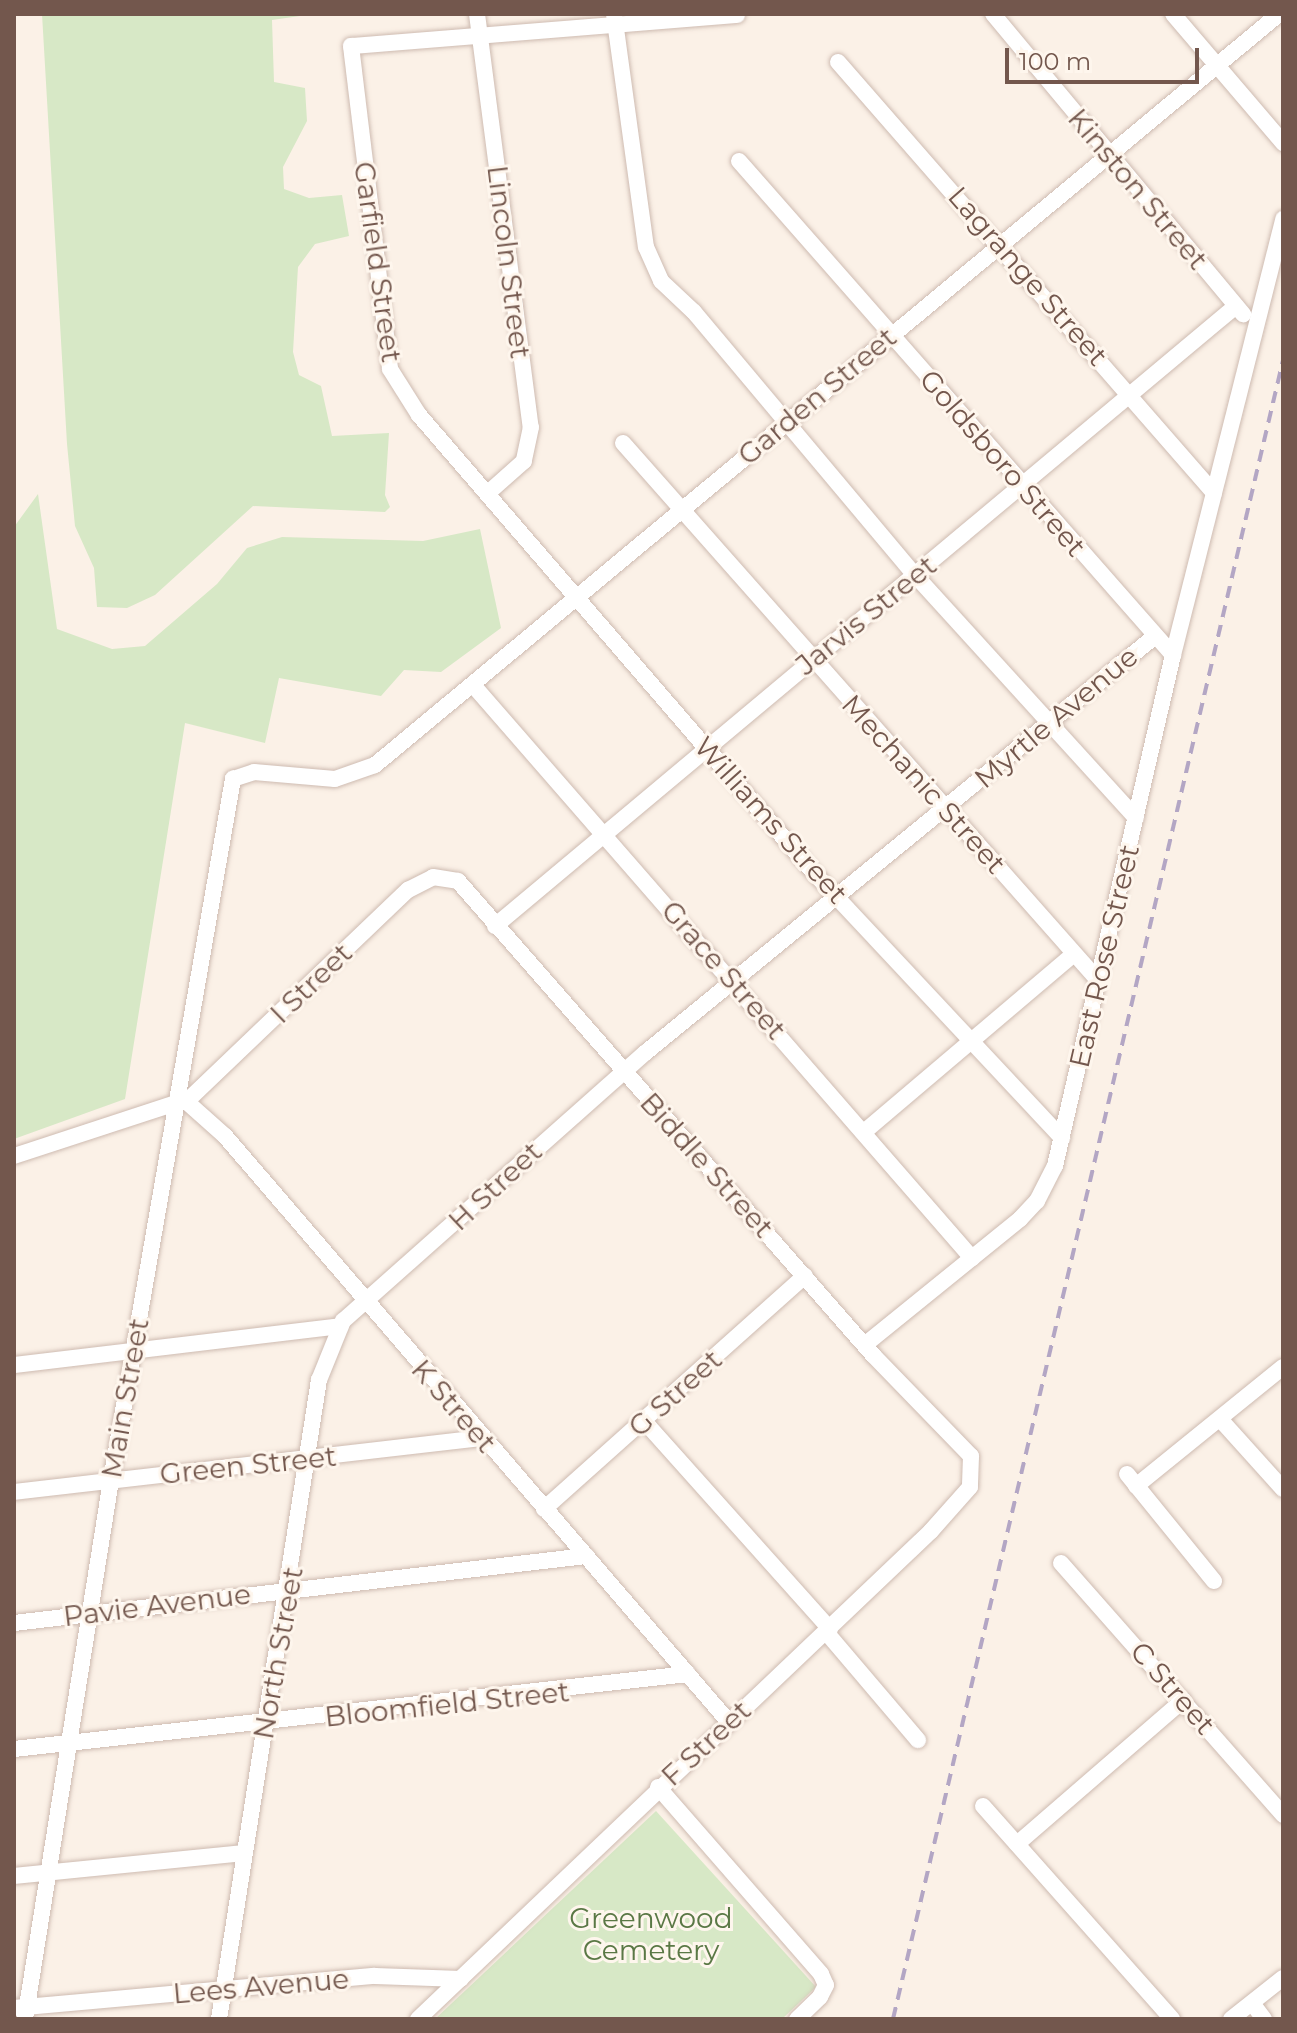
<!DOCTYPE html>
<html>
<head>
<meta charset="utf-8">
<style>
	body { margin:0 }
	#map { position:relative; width:1297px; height:2033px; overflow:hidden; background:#fbf1e7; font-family:Montserrat,sans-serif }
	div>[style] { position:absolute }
	.green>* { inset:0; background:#d7e8c6 }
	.roads { filter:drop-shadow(0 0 2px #cebbb1) drop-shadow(0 0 2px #cebbb1) }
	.minor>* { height:16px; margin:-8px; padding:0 8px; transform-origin:8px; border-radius:8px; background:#fff }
	.rail>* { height:4px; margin-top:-2px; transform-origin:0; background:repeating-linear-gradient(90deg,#b3a6c4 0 12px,transparent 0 20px) }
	span { translate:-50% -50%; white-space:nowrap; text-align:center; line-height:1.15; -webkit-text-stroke:6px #fef6ed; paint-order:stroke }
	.street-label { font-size:28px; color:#73574d }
	.park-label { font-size:28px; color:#5a7845 }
	.frame { position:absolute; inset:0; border:16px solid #73574d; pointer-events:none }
	.scale { position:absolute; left:1005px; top:48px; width:194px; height:36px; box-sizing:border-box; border:4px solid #73574d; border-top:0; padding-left:10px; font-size:24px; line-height:28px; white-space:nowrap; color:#73574d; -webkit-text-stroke:6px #fef6ed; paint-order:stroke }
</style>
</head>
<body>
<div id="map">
	<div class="green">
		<i style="clip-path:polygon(42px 14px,314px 14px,272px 20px,274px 82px,305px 88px,307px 121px,283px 167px,284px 189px,309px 198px,342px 195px,349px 236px,315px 244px,298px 267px,293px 352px,299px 375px,321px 386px,332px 436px,389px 433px,385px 495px,390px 507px,385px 512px,253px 506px,155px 595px,127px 608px,97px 607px,94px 568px,75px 526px,67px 444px)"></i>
		<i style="clip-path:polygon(38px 494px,57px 629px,112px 649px,145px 646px,217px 584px,247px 548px,282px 537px,423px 541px,480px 529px,501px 628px,441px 672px,404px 670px,381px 696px,279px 678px,265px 743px,185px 723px,125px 1099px,14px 1139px,14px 527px)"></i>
		<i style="clip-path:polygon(656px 1811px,816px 1987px,782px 2019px,435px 2019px)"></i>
	</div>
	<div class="roads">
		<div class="minor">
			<i style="left:477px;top:14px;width:417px;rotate:82.6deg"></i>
			<i style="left:531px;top:427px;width:35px;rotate:102deg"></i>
			<i style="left:524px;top:461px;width:48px;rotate:138.4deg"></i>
			<i style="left:614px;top:14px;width:235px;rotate:82.2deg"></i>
			<i style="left:646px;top:247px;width:37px;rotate:66deg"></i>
			<i style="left:661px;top:281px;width:45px;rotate:43.2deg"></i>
			<i style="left:694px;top:312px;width:344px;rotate:50deg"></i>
			<i style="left:915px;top:575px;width:328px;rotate:47.7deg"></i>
			<i style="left:993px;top:14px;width:391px;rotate:50.2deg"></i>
			<i style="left:1173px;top:14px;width:170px;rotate:49.5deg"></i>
			<i style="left:737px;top:15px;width:387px;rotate:175.4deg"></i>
			<i style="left:351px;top:46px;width:325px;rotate:83.1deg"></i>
			<i style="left:390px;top:369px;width:54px;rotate:57.8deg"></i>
			<i style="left:419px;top:415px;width:605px;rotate:49.22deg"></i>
			<i style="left:814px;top:873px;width:363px;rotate:46.9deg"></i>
			<i style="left:838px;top:62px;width:572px;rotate:48.9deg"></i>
			<i style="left:739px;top:161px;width:658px;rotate:48.7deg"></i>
			<i style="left:623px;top:443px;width:717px;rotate:48.51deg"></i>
			<i style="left:473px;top:685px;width:760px;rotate:48.95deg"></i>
			<i style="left:495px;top:926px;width:966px;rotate:-39.92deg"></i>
			<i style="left:179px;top:1095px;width:62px;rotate:41.7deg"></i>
			<i style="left:225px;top:1136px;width:772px;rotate:49.31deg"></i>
			<i style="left:187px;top:1101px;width:306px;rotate:-43.7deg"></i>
			<i style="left:408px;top:890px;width:28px;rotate:-27deg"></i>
			<i style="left:433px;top:877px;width:25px;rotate:9deg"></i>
			<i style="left:458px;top:881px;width:630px;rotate:48.8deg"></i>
			<i style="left:873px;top:1355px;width:141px;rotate:45.9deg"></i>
			<i style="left:971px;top:1456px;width:31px;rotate:92deg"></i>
			<i style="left:970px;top:1487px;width:59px;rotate:131.6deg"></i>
			<i style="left:931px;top:1531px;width:708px;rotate:136.43deg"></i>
			<i style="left:864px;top:1132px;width:275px;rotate:-40.3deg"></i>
			<i style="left:14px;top:1156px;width:170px;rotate:-18.1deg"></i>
			<i style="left:867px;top:1343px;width:197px;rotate:-39deg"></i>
			<i style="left:1020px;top:1219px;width:25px;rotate:-47deg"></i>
			<i style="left:1037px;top:1201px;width:39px;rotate:-63deg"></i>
			<i style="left:1055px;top:1166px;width:524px;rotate:-77deg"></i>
			<i style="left:1173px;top:655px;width:450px;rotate:-75.8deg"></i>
			<i style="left:14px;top:1365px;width:329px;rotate:-6.8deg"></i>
			<i style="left:1220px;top:1419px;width:94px;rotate:48deg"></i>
			<i style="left:644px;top:1421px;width:279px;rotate:48.2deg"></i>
			<i style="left:1127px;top:1474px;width:138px;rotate:50.9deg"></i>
			<i style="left:1136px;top:1486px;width:189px;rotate:-39deg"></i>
			<i style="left:14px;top:1492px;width:471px;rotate:-6.6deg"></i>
			<i style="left:544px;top:1509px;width:350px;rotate:-41.8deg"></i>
			<i style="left:1061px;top:1563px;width:336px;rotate:48.6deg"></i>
			<i style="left:14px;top:1623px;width:576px;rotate:-6.68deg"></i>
			<i style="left:826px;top:1632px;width:142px;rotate:49.6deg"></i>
			<i style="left:14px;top:1749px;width:678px;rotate:-6.35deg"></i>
			<i style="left:658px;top:1787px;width:248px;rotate:48.9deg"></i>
			<i style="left:821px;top:1974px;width:12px;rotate:66deg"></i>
			<i style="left:826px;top:1985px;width:13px;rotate:117deg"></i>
			<i style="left:820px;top:1997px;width:32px;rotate:136deg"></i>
			<i style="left:983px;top:1806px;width:285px;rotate:48.4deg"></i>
			<i style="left:1017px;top:1844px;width:220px;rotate:-40.9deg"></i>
			<i style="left:14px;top:1876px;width:231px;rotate:-5.7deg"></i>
			<i style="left:1252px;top:2003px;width:20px;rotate:53deg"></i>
			<i style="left:14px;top:2008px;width:362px;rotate:-5.1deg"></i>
			<i style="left:375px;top:1976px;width:86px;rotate:2deg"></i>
			<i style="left:25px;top:2019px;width:546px;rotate:-80.93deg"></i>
			<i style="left:111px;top:1480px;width:712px;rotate:-80.13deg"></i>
			<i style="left:233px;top:779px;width:22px;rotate:-18deg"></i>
			<i style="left:254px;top:772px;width:81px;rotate:4.9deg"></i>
			<i style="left:335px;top:779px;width:42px;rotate:-19.3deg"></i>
			<i style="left:375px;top:765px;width:1175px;rotate:-39.72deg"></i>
			<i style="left:219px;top:2019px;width:647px;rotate:-81.11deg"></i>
			<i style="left:319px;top:1380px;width:64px;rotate:-67.9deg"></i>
			<i style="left:343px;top:1321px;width:404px;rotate:-41.6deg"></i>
			<i style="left:645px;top:1053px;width:657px;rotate:-39.26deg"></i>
			<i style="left:1231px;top:2019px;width:66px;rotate:-38.3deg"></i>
		</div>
	</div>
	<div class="rail">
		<i style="left:893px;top:2019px;width:1704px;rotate:-76.77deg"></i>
	</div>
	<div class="street-label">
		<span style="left:1138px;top:189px;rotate:50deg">Kinston Street</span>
		<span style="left:378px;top:262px;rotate:82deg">Garfield Street</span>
		<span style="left:509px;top:262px;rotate:83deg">Lincoln Street</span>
		<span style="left:1028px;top:276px;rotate:49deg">Lagrange Street</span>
		<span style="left:817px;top:396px;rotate:-40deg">Garden Street</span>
		<span style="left:1003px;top:463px;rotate:49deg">Goldsboro Street</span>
		<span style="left:866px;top:615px;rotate:-39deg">Jarvis Street</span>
		<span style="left:1056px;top:717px;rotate:-40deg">Myrtle Avenue</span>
		<span style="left:924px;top:784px;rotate:48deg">Mechanic Street</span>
		<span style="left:771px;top:820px;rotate:48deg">Williams Street</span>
		<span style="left:1104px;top:956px;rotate:-77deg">East Rose Street</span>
		<span style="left:724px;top:970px;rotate:49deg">Grace Street</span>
		<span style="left:311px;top:983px;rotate:-44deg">I Street</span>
		<span style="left:707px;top:1165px;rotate:48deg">Biddle Street</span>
		<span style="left:495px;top:1186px;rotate:-43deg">H Street</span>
		<span style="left:675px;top:1393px;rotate:-42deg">G Street</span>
		<span style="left:125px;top:1398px;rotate:-80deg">Main Street</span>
		<span style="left:454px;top:1406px;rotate:49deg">K Street</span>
		<span style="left:248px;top:1465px;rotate:-6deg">Green Street</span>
		<span style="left:157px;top:1605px;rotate:-7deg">Pavie Avenue</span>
		<span style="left:278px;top:1653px;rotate:-80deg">North Street</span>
		<span style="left:1173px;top:1688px;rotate:49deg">C Street</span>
		<span style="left:447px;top:1704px;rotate:-6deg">Bloomfield Street</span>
		<span style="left:706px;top:1743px;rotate:-43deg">F Street</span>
		<span style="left:261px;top:1986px;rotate:-5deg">Lees Avenue</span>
	</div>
	<div class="park-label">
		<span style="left:651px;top:1934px">Greenwood<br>Cemetery</span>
	</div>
	<div class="frame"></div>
	<div class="scale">100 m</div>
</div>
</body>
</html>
